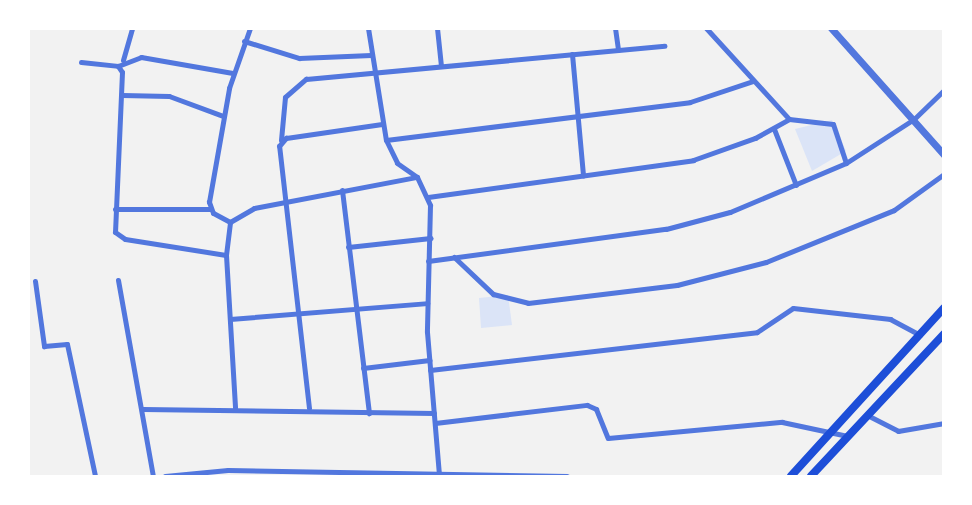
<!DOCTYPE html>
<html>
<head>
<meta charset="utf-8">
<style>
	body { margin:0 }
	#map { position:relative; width:972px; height:505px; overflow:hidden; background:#f2f2f2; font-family:Quicksand,sans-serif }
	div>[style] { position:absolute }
	.green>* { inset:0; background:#dbe4f7 }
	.minor>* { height:5px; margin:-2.5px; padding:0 2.5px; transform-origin:2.5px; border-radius:2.5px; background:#5277de }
	.tertiary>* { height:7px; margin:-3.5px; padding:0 3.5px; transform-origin:3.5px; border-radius:3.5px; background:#5277de }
	.secondary>* { height:8px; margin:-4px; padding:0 4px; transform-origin:4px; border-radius:4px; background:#1d4ed8 }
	span { translate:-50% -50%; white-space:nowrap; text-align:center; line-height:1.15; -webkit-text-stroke:5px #fff; paint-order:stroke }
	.frame { position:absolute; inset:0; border:30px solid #fff; pointer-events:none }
</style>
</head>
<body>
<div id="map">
	<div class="green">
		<i style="clip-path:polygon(832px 120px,846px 151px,812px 171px,795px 129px)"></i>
		<i style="clip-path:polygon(508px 295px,512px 325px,481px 328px,479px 298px)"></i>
	</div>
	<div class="minor">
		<i style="left:368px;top:28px;width:113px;rotate:80.9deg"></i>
		<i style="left:386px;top:140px;width:25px;rotate:64deg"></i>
		<i style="left:397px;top:163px;width:24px;rotate:35deg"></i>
		<i style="left:417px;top:177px;width:31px;rotate:65deg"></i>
		<i style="left:430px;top:205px;width:127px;rotate:91.4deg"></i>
		<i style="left:427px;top:332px;width:144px;rotate:85.2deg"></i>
		<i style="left:437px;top:28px;width:38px;rotate:84deg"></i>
		<i style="left:615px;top:28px;width:22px;rotate:82deg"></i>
		<i style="left:706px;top:28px;width:123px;rotate:47.6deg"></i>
		<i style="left:789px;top:119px;width:44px;rotate:6.5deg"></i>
		<i style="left:833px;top:124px;width:41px;rotate:71.6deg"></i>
		<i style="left:244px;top:41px;width:58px;rotate:17.2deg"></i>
		<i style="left:299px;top:58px;width:72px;rotate:-2.4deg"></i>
		<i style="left:572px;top:54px;width:122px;rotate:84.8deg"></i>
		<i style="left:123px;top:60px;width:33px;rotate:-74deg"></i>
		<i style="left:81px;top:62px;width:37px;rotate:6deg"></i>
		<i style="left:118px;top:66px;width:7px;rotate:56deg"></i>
		<i style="left:122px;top:72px;width:160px;rotate:92.5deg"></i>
		<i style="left:115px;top:232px;width:12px;rotate:35deg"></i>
		<i style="left:125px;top:239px;width:102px;rotate:9deg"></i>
		<i style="left:226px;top:255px;width:153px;rotate:86.6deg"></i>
		<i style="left:118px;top:66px;width:25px;rotate:-21deg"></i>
		<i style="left:141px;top:57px;width:93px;rotate:9.9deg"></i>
		<i style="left:122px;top:95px;width:47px;rotate:1.2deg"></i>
		<i style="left:169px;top:96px;width:58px;rotate:20.3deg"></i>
		<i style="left:774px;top:129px;width:60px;rotate:68.6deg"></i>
		<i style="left:281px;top:140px;width:43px;rotate:-84.7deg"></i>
		<i style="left:285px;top:97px;width:28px;rotate:-41deg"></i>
		<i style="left:306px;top:79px;width:360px;rotate:-5.3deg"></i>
		<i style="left:386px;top:140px;width:306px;rotate:-7.1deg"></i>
		<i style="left:690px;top:102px;width:66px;rotate:-18.4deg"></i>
		<i style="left:342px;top:190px;width:225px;rotate:83.1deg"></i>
		<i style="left:428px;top:197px;width:268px;rotate:-7.9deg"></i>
		<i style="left:693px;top:160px;width:66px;rotate:-19.5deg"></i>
		<i style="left:755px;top:138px;width:39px;rotate:-29deg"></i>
		<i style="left:115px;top:209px;width:95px"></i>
		<i style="left:230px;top:222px;width:19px;rotate:-152deg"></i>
		<i style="left:213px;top:213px;width:12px;rotate:-110deg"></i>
		<i style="left:209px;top:202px;width:116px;rotate:-80deg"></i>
		<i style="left:229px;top:88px;width:64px;rotate:-70.7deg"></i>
		<i style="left:348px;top:247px;width:83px;rotate:-6.2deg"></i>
		<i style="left:226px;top:255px;width:33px;rotate:-83deg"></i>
		<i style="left:230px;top:222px;width:28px;rotate:-30deg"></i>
		<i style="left:254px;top:208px;width:166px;rotate:-10.8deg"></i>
		<i style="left:454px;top:257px;width:54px;rotate:43.5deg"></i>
		<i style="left:493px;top:294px;width:36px;rotate:14deg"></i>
		<i style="left:528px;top:303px;width:150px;rotate:-6.9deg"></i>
		<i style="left:677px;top:285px;width:92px;rotate:-14.5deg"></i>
		<i style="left:766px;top:262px;width:138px;rotate:-22.1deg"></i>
		<i style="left:894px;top:210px;width:62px;rotate:-35.8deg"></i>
		<i style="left:428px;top:261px;width:240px;rotate:-7.7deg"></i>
		<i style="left:666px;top:229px;width:66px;rotate:-14.9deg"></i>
		<i style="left:730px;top:212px;width:126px;rotate:-22.9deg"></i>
		<i style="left:846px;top:163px;width:81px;rotate:-32.9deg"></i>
		<i style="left:914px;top:119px;width:42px;rotate:-44deg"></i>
		<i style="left:118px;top:280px;width:199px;rotate:79.9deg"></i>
		<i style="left:35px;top:281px;width:66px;rotate:82.1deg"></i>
		<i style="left:44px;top:346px;width:23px;rotate:-5deg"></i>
		<i style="left:67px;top:344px;width:135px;rotate:78deg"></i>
		<i style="left:230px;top:319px;width:198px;rotate:-4.6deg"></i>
		<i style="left:363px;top:368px;width:67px;rotate:-6.8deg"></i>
		<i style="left:430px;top:370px;width:329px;rotate:-6.6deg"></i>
		<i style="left:757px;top:332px;width:43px;rotate:-33.7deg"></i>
		<i style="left:793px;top:308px;width:98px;rotate:6.5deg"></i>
		<i style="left:890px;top:319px;width:34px;rotate:28deg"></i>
		<i style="left:309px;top:408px;width:264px;rotate:-96.5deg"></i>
		<i style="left:279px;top:146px;width:11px;rotate:-49deg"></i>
		<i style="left:286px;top:138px;width:97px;rotate:-8.3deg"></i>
		<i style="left:143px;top:409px;width:291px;rotate:0.8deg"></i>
		<i style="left:869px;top:416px;width:33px;rotate:27deg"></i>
		<i style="left:898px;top:431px;width:47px;rotate:-9.9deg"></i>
		<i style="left:435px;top:423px;width:153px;rotate:-6.8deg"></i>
		<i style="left:587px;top:405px;width:10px;rotate:24deg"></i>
		<i style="left:596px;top:409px;width:31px;rotate:68deg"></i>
		<i style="left:608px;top:438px;width:175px;rotate:-5.3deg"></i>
		<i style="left:782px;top:422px;width:67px;rotate:12deg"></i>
		<i style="left:165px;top:476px;width:63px;rotate:-5.4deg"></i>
		<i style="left:228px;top:470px;width:339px;rotate:1deg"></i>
	</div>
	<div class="tertiary">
		<i style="left:831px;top:28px;width:170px;rotate:48.3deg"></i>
	</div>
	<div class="secondary">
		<i style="left:791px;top:476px;width:227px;rotate:-47.7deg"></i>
		<i style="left:811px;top:476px;width:195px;rotate:-46.9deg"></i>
	</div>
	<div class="frame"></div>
</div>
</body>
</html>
